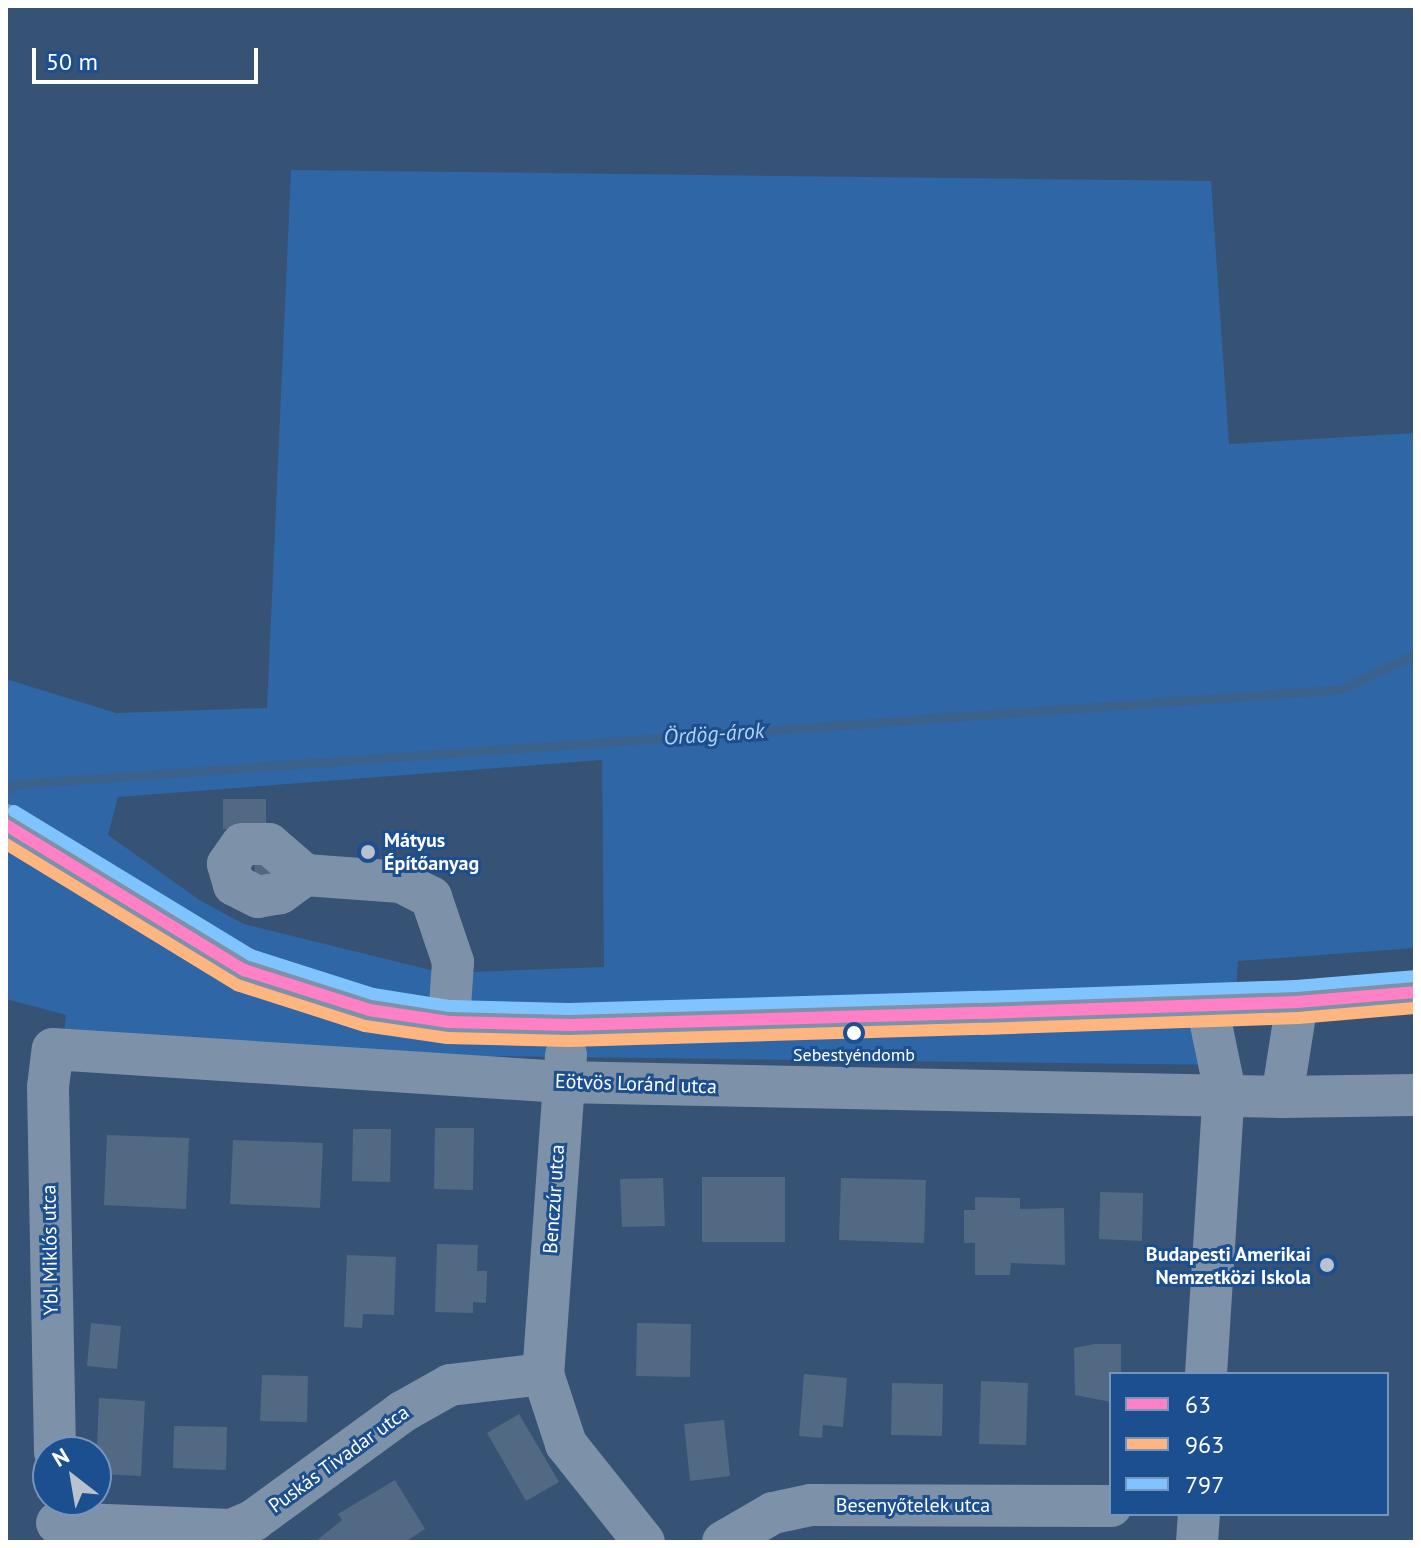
<!DOCTYPE html>
<html>
<head>
<meta charset="utf-8">
<style>
	body { margin:0 }
	#map { position:relative; width:1421px; height:1548px; overflow:hidden; background:#365274; font-family:"PT Sans",sans-serif }
	div>[style] { position:absolute }
	.green>* { inset:0; background:#2f66a5 }
	.stream>* { height:9px; margin:-4.5px; padding:0 4.5px; transform-origin:4.5px; border-radius:4.5px; background:#3b618d }
	.building>* { inset:0; background:#526984 }
	.minor>* { height:42px; margin:-21px; padding:0 21px; transform-origin:21px; border-radius:21px; background:#7d92a8 }
	.bus-1>* { height:12px; margin:-6px; padding:0 6px; transform-origin:6px; border-radius:6px; background:#ff80c5 }
	.bus-2>* { height:12px; margin:-6px; padding:0 6px; transform-origin:6px; border-radius:6px; background:#ffb580 }
	.bus-3>* { height:12px; margin:-6px; padding:0 6px; transform-origin:6px; border-radius:6px; background:#80c4ff }
	.dots>* { width:22px; height:22px; translate:-50% -50%; box-sizing:border-box; border:4px solid #1b4f8f; border-radius:50% }
	span { translate:-50% -50%; white-space:nowrap; text-align:center; line-height:1.15; -webkit-text-stroke:6px #1b4f8f; paint-order:stroke }
	.bus-label { font-size:18px; color:#fff }
	.poi-label { font-size:20px; color:#fff; font-weight:700 }
	.left { translate:0 -50%; text-align:left }
	.right { translate:-100% -50%; text-align:right }
	.street-label { font-size:20px; color:#fff }
	.water-label { font-size:22px; color:#b5d3f5; font-style:italic }
	.frame { position:absolute; inset:0; border:8px solid #fff; pointer-events:none }
	.legend { position:absolute; left:1109px; top:1372px; width:280px; height:144px; box-sizing:border-box; background:#1b4f8f; border:2px solid #7695bc; margin:0; padding:10px 14px; list-style:none; font-size:24px; color:#fff }
	.legend li { display:flex; align-items:center; gap:16px; height:40px }
	.legend b { width:40px; border:2px solid #7695bc }
	.north { position:absolute; left:32px; top:1436px; width:80px; height:80px; box-sizing:border-box; background:#1b4f8f; border:2px solid #7695bc; border-radius:50%; rotate:329deg; font-size:22px; font-weight:700; line-height:32px; text-align:center; color:#fff }
	.north::after { content:''; display:block; margin:auto; width:28px; height:36px; background:#b9c2ce; clip-path:polygon(50% 0,100% 100%,50% 72%,0 100%) }
	.scale { position:absolute; left:32px; top:48px; width:226px; height:36px; box-sizing:border-box; border:4px solid #fff; border-top:0; padding-left:10px; font-size:24px; line-height:28px; white-space:nowrap; color:#fff; -webkit-text-stroke:6px #1b4f8f; paint-order:stroke }
</style>
</head>
<body>
<div id="map">
	<div class="green">
		<i style="clip-path:polygon(evenodd,291px 170px,1211px 181px,1229px 444px,1415px 433px,1415px 948px,1238px 961px,1231px 1065px,62px 1051px,66px 1015px,6px 999px,6px 679px,116px 713px,267px 708px,291px 170px,602px 760px,604px 967px,443px 973px,244px 924px,201px 901px,108px 835px,118px 797px,602px 760px)"></i>
	</div>
	<div class="stream">
		<i style="left:6px;top:790px;width:13px;rotate:-27deg"></i>
		<i style="left:18px;top:784px;width:1327px;rotate:-4.1deg"></i>
		<i style="left:1342px;top:689px;width:81px;rotate:-25.6deg"></i>
	</div>
	<div class="building">
		<i style="clip-path:polygon(223px 799px,266px 799px,266px 828px,223px 829px)"></i>
		<i style="clip-path:polygon(255px 858px,279px 859px,278px 885px,254px 884px)"></i>
		<i style="clip-path:polygon(435px 1128px,474px 1128px,473px 1190px,434px 1189px)"></i>
		<i style="clip-path:polygon(353px 1129px,391px 1129px,390px 1182px,352px 1181px)"></i>
		<i style="clip-path:polygon(107px 1135px,189px 1138px,186px 1209px,104px 1205px)"></i>
		<i style="clip-path:polygon(233px 1140px,323px 1143px,320px 1208px,230px 1204px)"></i>
		<i style="clip-path:polygon(702px 1177px,785px 1177px,785px 1242px,702px 1242px)"></i>
		<i style="clip-path:polygon(663px 1178px,665px 1226px,622px 1227px,620px 1179px)"></i>
		<i style="clip-path:polygon(841px 1178px,926px 1180px,924px 1243px,839px 1240px)"></i>
		<i style="clip-path:polygon(1100px 1192px,1143px 1193px,1142px 1241px,1099px 1239px)"></i>
		<i style="clip-path:polygon(975px 1197px,1020px 1198px,1020px 1209px,1064px 1208px,1065px 1265px,1011px 1263px,1010px 1275px,975px 1275px,975px 1243px,964px 1243px,964px 1210px,975px 1210px)"></i>
		<i style="clip-path:polygon(437px 1244px,478px 1245px,477px 1271px,487px 1271px,486px 1303px,473px 1302px,473px 1313px,435px 1312px)"></i>
		<i style="clip-path:polygon(347px 1255px,396px 1257px,394px 1315px,363px 1314px,362px 1328px,344px 1327px)"></i>
		<i style="clip-path:polygon(91px 1323px,121px 1326px,117px 1369px,87px 1366px)"></i>
		<i style="clip-path:polygon(637px 1323px,691px 1324px,690px 1377px,636px 1376px)"></i>
		<i style="clip-path:polygon(1095px 1344px,1121px 1344px,1121px 1374px,1111px 1374px,1111px 1402px,1075px 1395px,1074px 1348px)"></i>
		<i style="clip-path:polygon(804px 1374px,847px 1378px,843px 1427px,823px 1425px,822px 1438px,799px 1436px)"></i>
		<i style="clip-path:polygon(262px 1375px,308px 1376px,307px 1422px,260px 1421px)"></i>
		<i style="clip-path:polygon(981px 1381px,1028px 1383px,1026px 1445px,979px 1444px)"></i>
		<i style="clip-path:polygon(892px 1383px,943px 1384px,942px 1436px,891px 1435px)"></i>
		<i style="clip-path:polygon(99px 1398px,145px 1401px,141px 1476px,96px 1474px)"></i>
		<i style="clip-path:polygon(519px 1414px,559px 1482px,526px 1501px,487px 1433px)"></i>
		<i style="clip-path:polygon(724px 1420px,730px 1476px,690px 1481px,684px 1424px)"></i>
		<i style="clip-path:polygon(174px 1426px,227px 1427px,226px 1470px,173px 1468px)"></i>
		<i style="clip-path:polygon(395px 1480px,425px 1529px,405px 1542px,315px 1542px,342px 1520px,338px 1514px)"></i>
	</div>
	<div class="minor">
		<i style="left:6px;top:825px;width:279px;rotate:31.4deg"></i>
		<i style="left:244px;top:970px;width:131px;rotate:17.7deg"></i>
		<i style="left:369px;top:1010px;width:81px;rotate:8.5deg"></i>
		<i style="left:449px;top:1022px;width:120px;rotate:1.4deg"></i>
		<i style="left:569px;top:1025px;width:413px;rotate:-1.7deg"></i>
		<i style="left:982px;top:1013px;width:315px;rotate:-2deg"></i>
		<i style="left:1297px;top:1002px;width:118px;rotate:-4.8deg"></i>
		<i style="left:305px;top:875px;width:31px;rotate:144deg"></i>
		<i style="left:280px;top:893px;width:22px;rotate:170deg"></i>
		<i style="left:258px;top:897px;width:27px;rotate:-153deg"></i>
		<i style="left:234px;top:885px;width:22px;rotate:-106deg"></i>
		<i style="left:228px;top:864px;width:24px;rotate:-55deg"></i>
		<i style="left:242px;top:844px;width:27px"></i>
		<i style="left:269px;top:844px;width:48px;rotate:40.7deg"></i>
		<i style="left:305px;top:875px;width:96px;rotate:4.2deg"></i>
		<i style="left:401px;top:882px;width:34px;rotate:27deg"></i>
		<i style="left:431px;top:897px;width:69px;rotate:71.3deg"></i>
		<i style="left:453px;top:962px;width:60px;rotate:93.8deg"></i>
		<i style="left:566px;top:1055px;width:320px;rotate:94.1deg"></i>
		<i style="left:543px;top:1374px;width:74px;rotate:71.8deg"></i>
		<i style="left:566px;top:1444px;width:125px;rotate:51.5deg"></i>
		<i style="left:1282px;top:1097px;width:133px;rotate:-0.9deg"></i>
		<i style="left:1206px;top:1374px;width:288px;rotate:-86.4deg"></i>
		<i style="left:1224px;top:1087px;width:84px;rotate:-101.7deg"></i>
		<i style="left:55px;top:1452px;width:365px;rotate:-91.1deg"></i>
		<i style="left:48px;top:1087px;width:38px;rotate:-83deg"></i>
		<i style="left:53px;top:1049px;width:510px;rotate:3.71deg"></i>
		<i style="left:562px;top:1082px;width:720px;rotate:1.19deg"></i>
		<i style="left:1282px;top:1097px;width:96px;rotate:-81deg"></i>
		<i style="left:57px;top:1523px;width:174px;rotate:2.3deg"></i>
		<i style="left:231px;top:1530px;width:25px;rotate:-23deg"></i>
		<i style="left:254px;top:1520px;width:183px;rotate:-36.1deg"></i>
		<i style="left:402px;top:1412px;width:55px;rotate:-29.4deg"></i>
		<i style="left:450px;top:1385px;width:94px;rotate:-6.7deg"></i>
		<i style="left:723px;top:1542px;width:58px;rotate:-30.1deg"></i>
		<i style="left:773px;top:1513px;width:39px;rotate:-12deg"></i>
		<i style="left:811px;top:1505px;width:300px;rotate:0.2deg"></i>
		<i style="left:1197px;top:1542px;width:28px;rotate:-86deg"></i>
	</div>
	<div class="bus-1">
		<i style="left:6px;top:825px;width:279px;rotate:31.4deg"></i>
		<i style="left:244px;top:970px;width:131px;rotate:17.7deg"></i>
		<i style="left:369px;top:1010px;width:81px;rotate:8.5deg"></i>
		<i style="left:449px;top:1022px;width:120px;rotate:1.4deg"></i>
		<i style="left:569px;top:1025px;width:413px;rotate:-1.7deg"></i>
		<i style="left:982px;top:1013px;width:315px;rotate:-2deg"></i>
		<i style="left:1297px;top:1002px;width:118px;rotate:-4.8deg"></i>
	</div>
	<div class="bus-2">
		<i style="left:6px;top:844px;width:271px;rotate:31.4deg"></i>
		<i style="left:237px;top:985px;width:134px;rotate:17.8deg"></i>
		<i style="left:365px;top:1026px;width:83px;rotate:8.3deg"></i>
		<i style="left:447px;top:1038px;width:122px;rotate:1.4deg"></i>
		<i style="left:569px;top:1041px;width:413px;rotate:-1.7deg"></i>
		<i style="left:982px;top:1029px;width:316px;rotate:-2deg"></i>
		<i style="left:1298px;top:1018px;width:117px;rotate:-4.9deg"></i>
	</div>
	<div class="bus-3">
		<i style="left:14px;top:811px;width:277px;rotate:31.3deg"></i>
		<i style="left:251px;top:955px;width:128px;rotate:17.7deg"></i>
		<i style="left:373px;top:994px;width:78px;rotate:8.9deg"></i>
		<i style="left:450px;top:1006px;width:119px;rotate:1.4deg"></i>
		<i style="left:569px;top:1009px;width:412px;rotate:-1.7deg"></i>
		<i style="left:981px;top:997px;width:315px;rotate:-2deg"></i>
		<i style="left:1296px;top:986px;width:118px;rotate:-4.8deg"></i>
	</div>
	<div class="dots">
		<i style="left:368px;top:852px;background:#b9c2ce"></i>
		<i style="left:854px;top:1033px;background:#fff"></i>
		<i style="left:1327px;top:1265px;background:#b9c2ce"></i>
	</div>
	<div class="bus-label">
		<span style="left:854px;top:1055px">Sebestyéndomb</span>
	</div>
	<div class="poi-label">
		<span class="left" style="left:384px;top:852px">Mátyus<br>Építőanyag</span>
		<span class="right" style="left:1311px;top:1266px">Budapesti Amerikai<br>Nemzetközi Iskola</span>
	</div>
	<div class="street-label">
		<span style="left:636px;top:1084px;rotate:2deg">Eötvös Loránd utca</span>
		<span style="left:554px;top:1199px;rotate:-86deg">Benczúr utca</span>
		<span style="left:50px;top:1250px;rotate:-91deg">Ybl Miklós utca</span>
		<span style="left:339px;top:1459px;rotate:-36deg">Puskás Tivadar utca</span>
		<span style="left:913px;top:1505px">Besenyőtelek utca</span>
	</div>
	<div class="water-label">
		<span style="left:714px;top:734px;rotate:-4deg">Ördög-árok</span>
	</div>
	<div class="frame"></div>
	<ul class="legend">
	<li><b style="height:10px;background:#ff80c5"></b>63</li>
	<li><b style="height:10px;background:#ffb580"></b>963</li>
	<li><b style="height:10px;background:#80c4ff"></b>797</li>
	</ul>
	<div class="north">N</div>
	<div class="scale">50 m</div>
</div>
</body>
</html>
